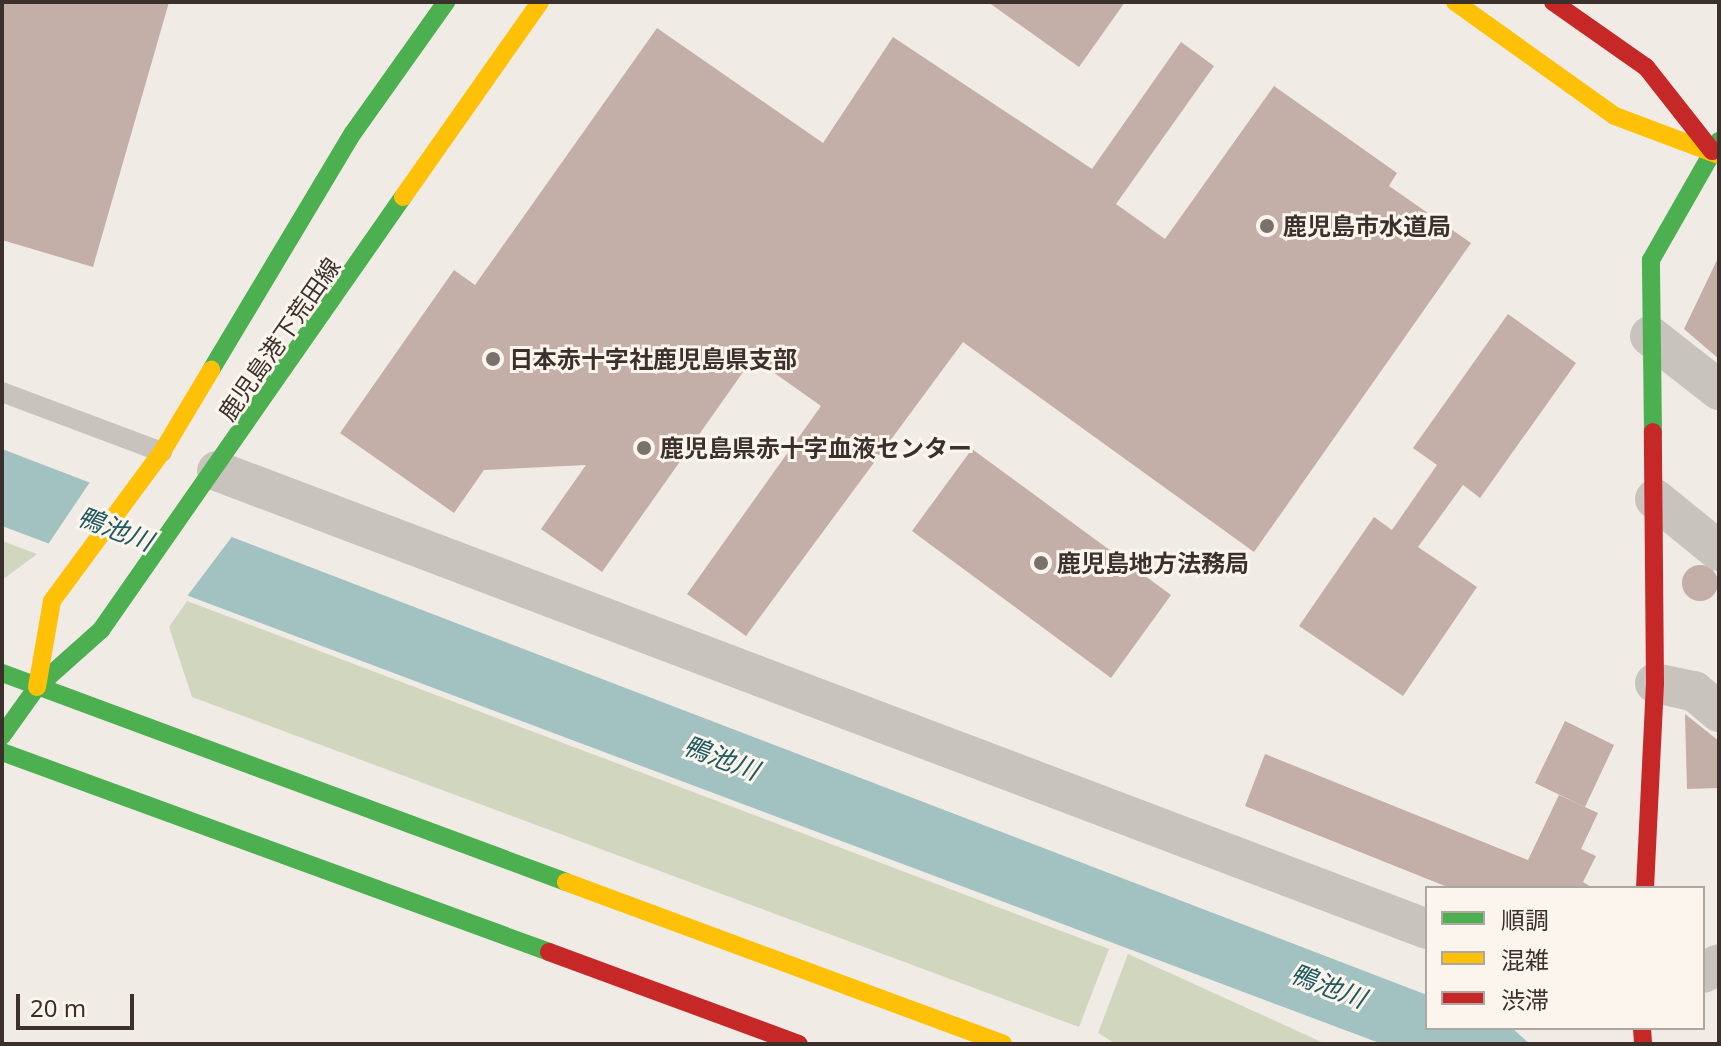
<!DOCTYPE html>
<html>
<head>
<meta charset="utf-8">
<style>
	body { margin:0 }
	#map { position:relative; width:1721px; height:1046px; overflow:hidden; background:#f0ebe5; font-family:"Noto Sans","Noto Sans JP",sans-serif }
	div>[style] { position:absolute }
	.green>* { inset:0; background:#d1d6bf }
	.water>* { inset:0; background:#a1c2c1 }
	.pier>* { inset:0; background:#f0ebe5 }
	.building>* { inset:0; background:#c3afa7 }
	.round { border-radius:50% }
	.lane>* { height:20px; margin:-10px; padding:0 10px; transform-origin:10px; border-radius:10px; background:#c9c3be }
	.street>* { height:40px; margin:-20px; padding:0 20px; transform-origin:20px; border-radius:20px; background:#c9c3be }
	.fast>* { height:18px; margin:-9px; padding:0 9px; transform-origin:9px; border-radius:9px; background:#4caf50 }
	.slow>* { height:18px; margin:-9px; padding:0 9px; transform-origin:9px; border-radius:9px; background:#ffc107 }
	.jam>* { height:18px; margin:-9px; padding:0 9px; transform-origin:9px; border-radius:9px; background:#c62828 }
	.dots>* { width:22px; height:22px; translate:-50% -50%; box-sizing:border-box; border:4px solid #fbf5ee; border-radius:50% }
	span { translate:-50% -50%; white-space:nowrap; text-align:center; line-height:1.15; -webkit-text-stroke:6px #fbf5ee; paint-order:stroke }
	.poi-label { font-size:24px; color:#3b302b; font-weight:700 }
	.left { translate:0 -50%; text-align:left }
	.street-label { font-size:24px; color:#3b302b }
	.water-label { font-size:26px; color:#1f5a5e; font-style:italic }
	.frame { position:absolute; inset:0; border:4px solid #3b302b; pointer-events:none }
	.legend { position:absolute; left:1425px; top:886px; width:280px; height:144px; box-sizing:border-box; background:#fbf5ee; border:2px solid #aea6a0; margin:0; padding:10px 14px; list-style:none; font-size:24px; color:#3b302b }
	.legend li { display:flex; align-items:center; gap:16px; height:40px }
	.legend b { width:40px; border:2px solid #aea6a0 }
	.scale { position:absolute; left:16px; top:994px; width:118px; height:36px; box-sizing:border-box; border:4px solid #3b302b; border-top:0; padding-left:10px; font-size:24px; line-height:28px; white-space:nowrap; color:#3b302b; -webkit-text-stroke:6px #fbf5ee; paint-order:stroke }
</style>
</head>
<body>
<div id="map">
	<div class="green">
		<i style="clip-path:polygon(2px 541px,37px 554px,2px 580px)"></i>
		<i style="clip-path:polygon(187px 601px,1109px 949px,1079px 1027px,192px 697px,169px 627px)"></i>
		<i style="clip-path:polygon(1128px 954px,1326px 1044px,1116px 1044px,1098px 1033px)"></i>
	</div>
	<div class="water">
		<i style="clip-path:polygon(2px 449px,1427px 995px,1427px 1028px,1512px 1028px,1530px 1044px,1382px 1044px,2px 526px)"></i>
	</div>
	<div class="pier">
		<i style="clip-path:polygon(92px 479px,234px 534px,185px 599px,47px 546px)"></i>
	</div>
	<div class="building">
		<i style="clip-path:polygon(2px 2px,169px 2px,93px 267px,2px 240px)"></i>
		<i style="clip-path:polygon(988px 2px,1125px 2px,1079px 67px)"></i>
		<i style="clip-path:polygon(657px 28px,823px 143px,893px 37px,1092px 169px,1181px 42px,1214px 66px,1116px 204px,1165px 239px,1274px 86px,1397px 173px,1389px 186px,1471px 243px,1254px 552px,963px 342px,746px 636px,687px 594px,821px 406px,753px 358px,602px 572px,541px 529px,586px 465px,484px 470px,454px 513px,340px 433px,454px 270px,475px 285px)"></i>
		<i style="clip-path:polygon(1719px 256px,1719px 359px,1684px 329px)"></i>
		<i style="clip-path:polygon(1508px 314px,1576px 363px,1480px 498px,1463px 485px,1418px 547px,1477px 587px,1403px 696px,1299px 626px,1374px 517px,1392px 530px,1437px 465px,1413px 448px)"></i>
		<i style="clip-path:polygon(972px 449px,1171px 595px,1111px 678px,912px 531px)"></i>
		<i class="round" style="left:1682px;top:565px;width:36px;height:36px"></i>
		<i style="clip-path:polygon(1685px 714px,1719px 741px,1719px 788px,1687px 789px)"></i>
		<i style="clip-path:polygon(1565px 721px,1614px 745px,1585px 807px,1535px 783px)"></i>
		<i style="clip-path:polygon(1265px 754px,1528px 860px,1559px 795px,1598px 813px,1581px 849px,1596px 856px,1583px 882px,1593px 888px,1450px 888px,1245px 806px)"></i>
	</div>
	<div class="lane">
		<i style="left:2px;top:392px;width:171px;rotate:20.6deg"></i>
	</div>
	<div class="street">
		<i style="left:1650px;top:336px;width:88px;rotate:38deg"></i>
		<i style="left:217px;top:471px;width:1294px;rotate:20.73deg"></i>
		<i style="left:1655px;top:499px;width:82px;rotate:39.1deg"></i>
		<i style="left:1655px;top:683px;width:40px;rotate:12deg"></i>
		<i style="left:1694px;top:691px;width:33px;rotate:40deg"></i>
		<i style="left:1703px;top:973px;width:18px;rotate:-29deg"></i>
	</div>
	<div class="fast">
		<i style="left:211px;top:370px;width:276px;rotate:-59.1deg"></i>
		<i style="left:353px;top:133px;width:161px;rotate:-54.6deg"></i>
		<i style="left:1653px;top:432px;width:172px;rotate:-90.7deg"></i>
		<i style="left:1651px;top:260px;width:137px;rotate:-60.3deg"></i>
		<i style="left:2px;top:673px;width:601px;rotate:20.33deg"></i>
		<i style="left:2px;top:736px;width:60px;rotate:-54.5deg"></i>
		<i style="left:37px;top:687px;width:86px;rotate:-41.7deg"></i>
		<i style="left:101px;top:630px;width:528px;rotate:-55.11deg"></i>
		<i style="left:2px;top:752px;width:582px;rotate:20.08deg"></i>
	</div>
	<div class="slow">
		<i style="left:1455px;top:2px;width:196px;rotate:35.5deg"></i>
		<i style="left:1615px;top:116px;width:111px;rotate:20.6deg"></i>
		<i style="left:403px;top:197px;width:238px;rotate:-54.9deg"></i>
		<i style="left:37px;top:687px;width:87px;rotate:-80.1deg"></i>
		<i style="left:52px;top:601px;width:185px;rotate:-53.6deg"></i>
		<i style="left:162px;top:452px;width:96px;rotate:-59.1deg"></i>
		<i style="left:566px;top:882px;width:466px;rotate:20.3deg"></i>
	</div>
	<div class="jam">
		<i style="left:1553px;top:2px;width:113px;rotate:35deg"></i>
		<i style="left:1646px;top:67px;width:107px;rotate:51.8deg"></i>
		<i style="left:1645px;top:888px;width:205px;rotate:-87.2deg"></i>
		<i style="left:1655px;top:683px;width:251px;rotate:-90.5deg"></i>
		<i style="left:549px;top:952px;width:266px;rotate:20.2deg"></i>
		<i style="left:1642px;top:1028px;width:16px;rotate:86deg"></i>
	</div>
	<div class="dots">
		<i style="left:1267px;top:226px;background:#7a716c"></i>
		<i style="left:493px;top:359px;background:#7a716c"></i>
		<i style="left:644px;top:448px;background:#7a716c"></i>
		<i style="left:1041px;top:563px;background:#7a716c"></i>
	</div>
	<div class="poi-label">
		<span class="left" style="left:1283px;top:226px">鹿児島市水道局</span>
		<span class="left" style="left:509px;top:359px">日本赤十字社鹿児島県支部</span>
		<span class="left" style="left:660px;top:448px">鹿児島県赤十字血液センター</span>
		<span class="left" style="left:1057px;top:563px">鹿児島地方法務局</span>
	</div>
	<div class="street-label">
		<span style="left:279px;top:339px;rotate:-55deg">鹿児島港下荒田線</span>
	</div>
	<div class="water-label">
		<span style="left:115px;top:529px;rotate:21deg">鴨池川</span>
		<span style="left:721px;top:758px;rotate:21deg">鴨池川</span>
		<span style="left:1328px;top:986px;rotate:21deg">鴨池川</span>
	</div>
	<div class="frame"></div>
	<ul class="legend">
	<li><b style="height:10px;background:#4caf50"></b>順調</li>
	<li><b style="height:10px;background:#ffc107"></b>混雑</li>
	<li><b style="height:10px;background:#c62828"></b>渋滞</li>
	</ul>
	<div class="scale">20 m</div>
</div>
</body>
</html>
